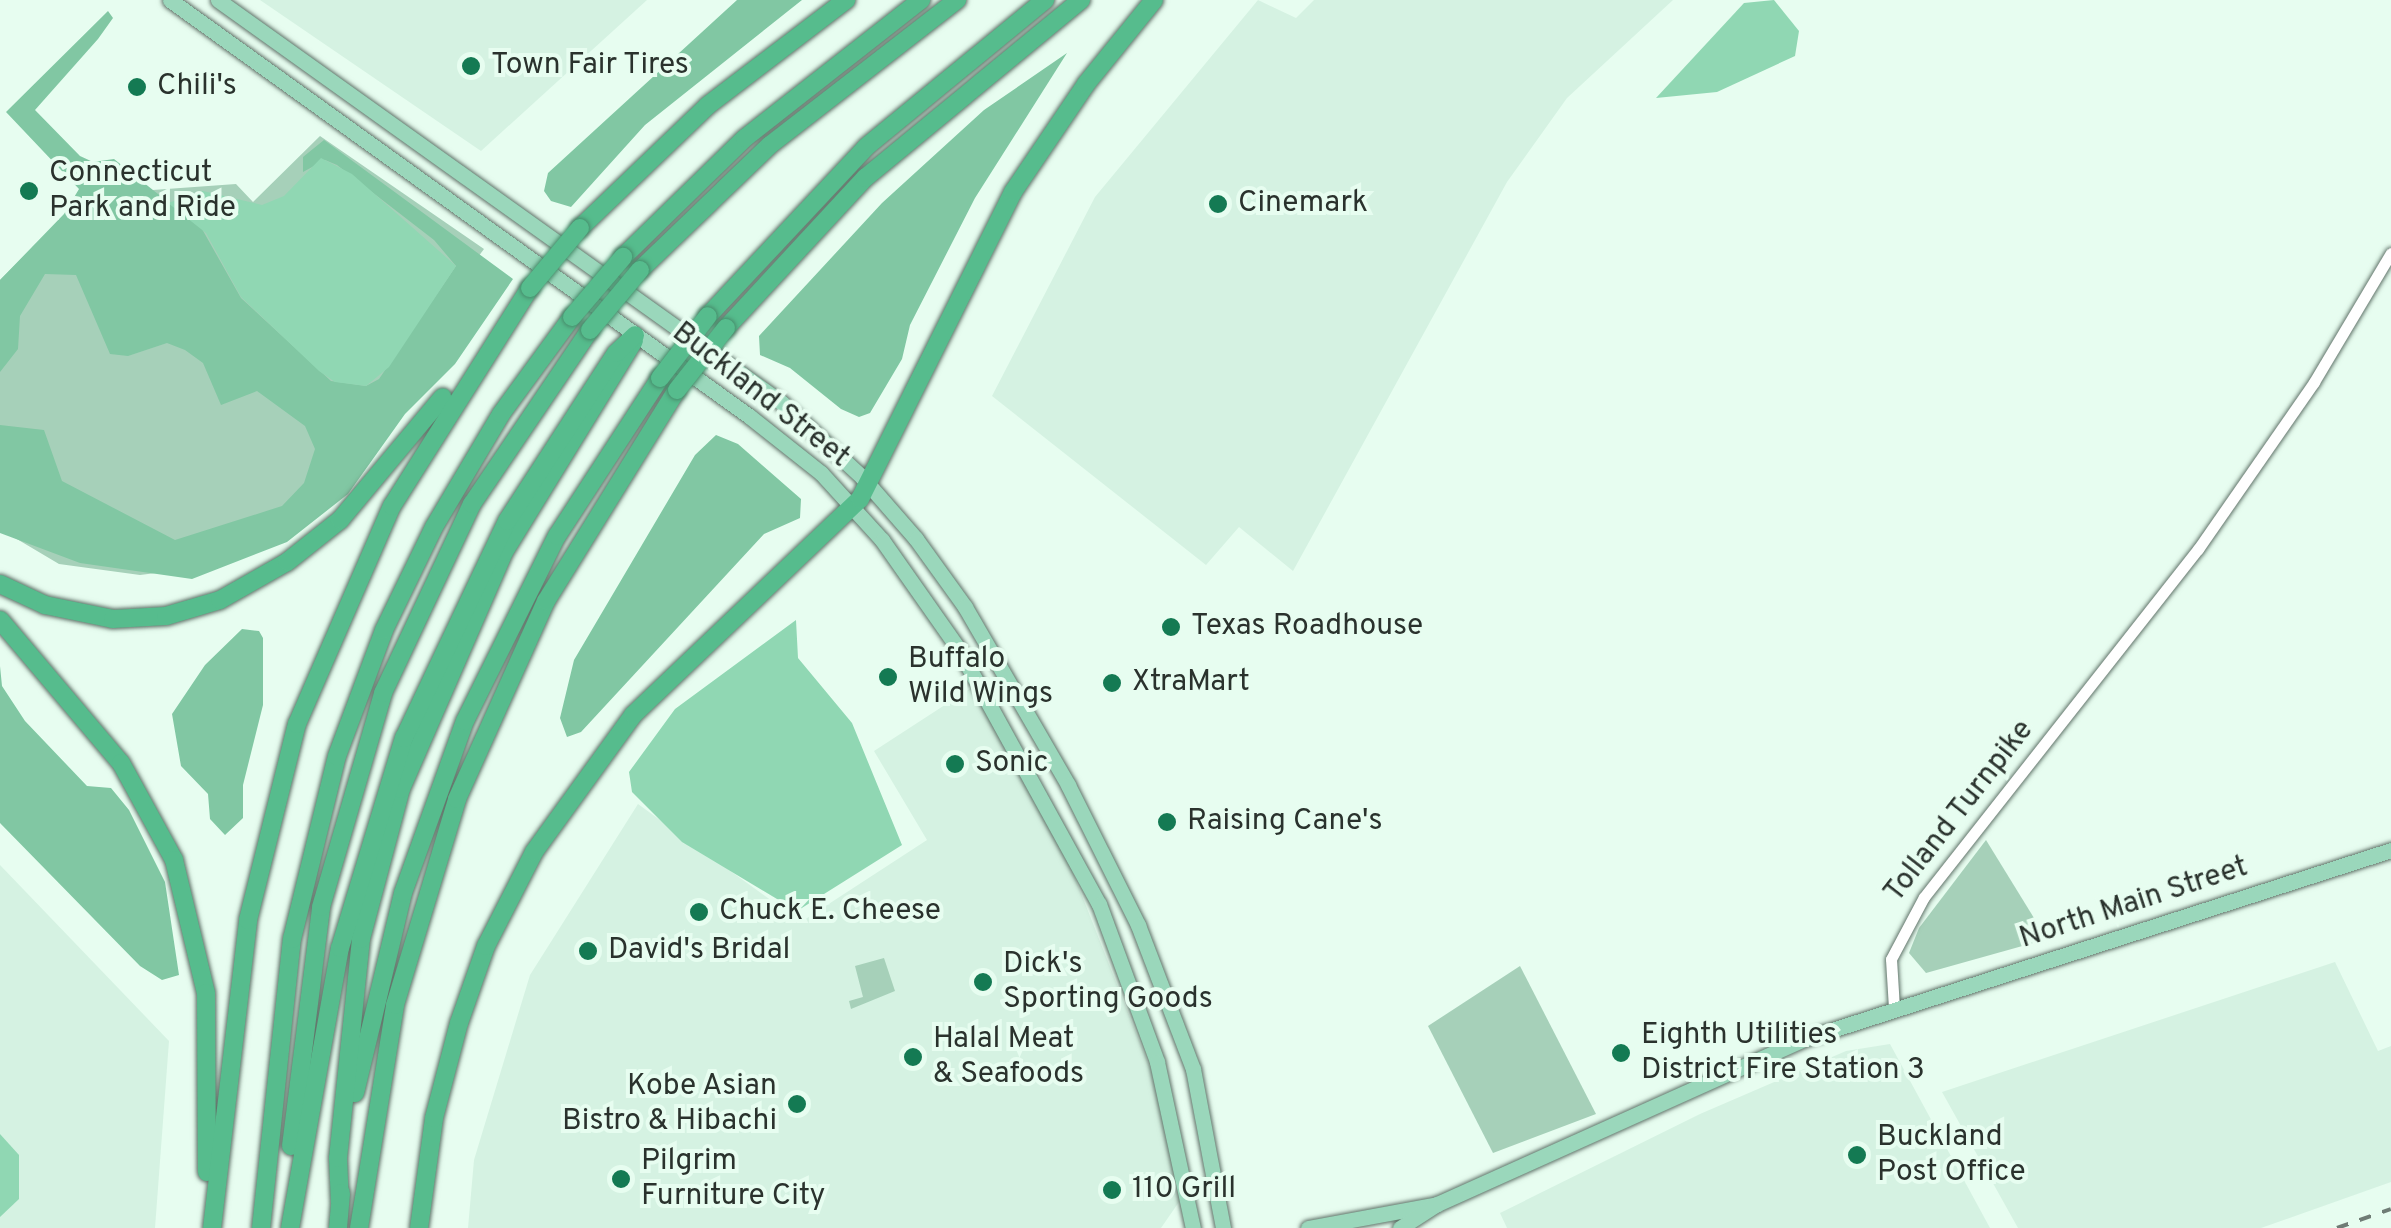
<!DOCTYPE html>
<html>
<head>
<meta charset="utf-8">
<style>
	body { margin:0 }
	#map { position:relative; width:2391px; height:1228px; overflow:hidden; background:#e7fdf0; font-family:Overpass,sans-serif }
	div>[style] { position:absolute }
	.built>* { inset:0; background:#d5f2e2 }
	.green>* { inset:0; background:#a6d0b9 }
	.forest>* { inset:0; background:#81c7a3 }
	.water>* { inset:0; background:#90d7b3 }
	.roads { filter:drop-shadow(0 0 2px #61746a) drop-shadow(0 0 2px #61746a) }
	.minor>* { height:11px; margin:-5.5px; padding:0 5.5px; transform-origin:5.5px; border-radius:5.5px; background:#fff }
	.major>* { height:15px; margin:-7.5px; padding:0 7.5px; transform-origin:7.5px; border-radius:7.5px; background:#9ad7bb }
	.highway>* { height:18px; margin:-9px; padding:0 9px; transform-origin:9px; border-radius:9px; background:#56bc8d }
	.rail>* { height:4px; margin-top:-2px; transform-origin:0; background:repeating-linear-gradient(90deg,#6f7c75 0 12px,transparent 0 24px) }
	.bridges { filter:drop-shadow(0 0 2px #478c6b) drop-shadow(0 0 2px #478c6b) }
	.highway-bridge>* { height:18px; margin:-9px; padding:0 9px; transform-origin:9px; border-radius:9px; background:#56bc8d }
	.dots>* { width:28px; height:28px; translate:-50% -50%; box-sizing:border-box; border:5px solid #e7fdf0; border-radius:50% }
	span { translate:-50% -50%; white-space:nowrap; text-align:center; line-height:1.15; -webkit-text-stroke:8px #e7fdf0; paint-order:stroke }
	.poi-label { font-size:30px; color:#2a322d }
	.left { translate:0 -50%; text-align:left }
	.right { translate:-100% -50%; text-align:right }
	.street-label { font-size:30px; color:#2a322d }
</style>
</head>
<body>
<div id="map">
	<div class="built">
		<i style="clip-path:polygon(260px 0,647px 0,481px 151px)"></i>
		<i style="clip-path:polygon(1258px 0,1296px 18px,1314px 0,1673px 0,1567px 98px,1507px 182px,1293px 571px,1239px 527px,1206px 565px,992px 396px,1095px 197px)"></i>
		<i style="clip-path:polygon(971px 688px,1056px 830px,1152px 1073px,1181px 1199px,1161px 1228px,468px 1228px,474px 1160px,530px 975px,638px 804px,801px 922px,927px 840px,874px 751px)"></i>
		<i style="clip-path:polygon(0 865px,169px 1041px,155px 1228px,0 1228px)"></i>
		<i style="clip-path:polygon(2335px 962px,2378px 1051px,2391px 1046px,2391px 1182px,2261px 1228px,2018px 1228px,1942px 1092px)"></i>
		<i style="clip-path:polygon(1890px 1044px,1990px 1228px,1507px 1228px,1500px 1213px,1700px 1114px,1846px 1051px)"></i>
	</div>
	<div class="green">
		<i style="clip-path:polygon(320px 136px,484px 249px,296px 500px,156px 573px,140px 575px,59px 564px,0 529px,0 280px,106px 174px,125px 192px,236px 184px,253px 202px)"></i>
		<i style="clip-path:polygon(1986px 840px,2047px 939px,1926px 973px,1909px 953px,1919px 928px)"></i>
		<i style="clip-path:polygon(884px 958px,895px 991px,851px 1009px,849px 1001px,863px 997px,855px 966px)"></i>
		<i style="clip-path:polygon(1520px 966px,1596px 1114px,1493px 1153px,1428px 1026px)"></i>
	</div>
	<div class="forest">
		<i style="clip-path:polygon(737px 0,802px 0,645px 125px,571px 207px,551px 201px,544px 191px,548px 173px)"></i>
		<i style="clip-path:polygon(108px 11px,113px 18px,98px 39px,35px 110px,80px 156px,93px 162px,114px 159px,202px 229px,241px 298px,331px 381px,366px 386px,379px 379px,456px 266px,434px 240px,337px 165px,325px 160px,303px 172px,303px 157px,324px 140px,513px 279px,455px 364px,405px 414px,348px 494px,287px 542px,192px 579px,80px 563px,0 533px,0 425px,44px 430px,62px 481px,175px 540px,282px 506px,304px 483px,315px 449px,305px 426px,257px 391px,221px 405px,203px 363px,185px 350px,167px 343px,128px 356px,110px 354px,76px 275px,45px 274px,20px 316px,18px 349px,0 372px,0 280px,64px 214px,79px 189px,6px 112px)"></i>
		<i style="clip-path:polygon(1067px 53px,975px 198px,910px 325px,902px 359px,870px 413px,859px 417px,841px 409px,790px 368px,760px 355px,759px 336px,882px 203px,984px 110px)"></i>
		<i style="clip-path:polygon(716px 435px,738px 444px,801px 499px,800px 518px,764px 534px,581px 732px,567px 737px,560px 718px,574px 660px,695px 455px)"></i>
		<i style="clip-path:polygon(242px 629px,259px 631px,263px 638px,263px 705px,243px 785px,243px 818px,225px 835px,210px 819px,208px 794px,181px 766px,172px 714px,205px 665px)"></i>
		<i style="clip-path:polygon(0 666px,2px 686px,25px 721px,87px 786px,111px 788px,129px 810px,165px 882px,179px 975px,162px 980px,140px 966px,0 823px)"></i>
	</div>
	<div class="water">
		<i style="clip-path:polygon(1774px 0,1799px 31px,1795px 56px,1717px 92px,1656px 98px,1744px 3px)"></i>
		<i style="clip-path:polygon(321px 158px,352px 174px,456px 266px,389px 367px,366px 386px,335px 382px,319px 371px,241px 297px,206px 233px,168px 203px,203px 191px,262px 205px,284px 196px)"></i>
		<i style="clip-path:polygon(796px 620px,798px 658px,852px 723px,902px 845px,797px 911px,682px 842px,632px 792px,629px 772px,675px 709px)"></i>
		<i style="clip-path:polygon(0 1134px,19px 1155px,19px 1199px,0 1217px)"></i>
	</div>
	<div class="roads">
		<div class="minor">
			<i style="left:1894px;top:1008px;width:49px;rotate:-93.5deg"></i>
			<i style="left:1891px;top:959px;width:70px;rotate:-62deg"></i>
			<i style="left:1924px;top:897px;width:443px;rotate:-51.8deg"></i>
			<i style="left:2198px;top:549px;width:203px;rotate:-55.2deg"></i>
			<i style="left:2314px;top:382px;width:150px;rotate:-59.2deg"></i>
		</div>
		<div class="major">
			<i style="left:170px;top:0;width:713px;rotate:35.7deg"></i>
			<i style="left:749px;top:416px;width:92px;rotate:38.4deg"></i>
			<i style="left:821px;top:473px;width:91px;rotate:47.7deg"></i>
			<i style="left:882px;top:540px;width:132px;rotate:54.9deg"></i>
			<i style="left:958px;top:648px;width:292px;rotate:61.2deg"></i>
			<i style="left:1099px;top:904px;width:168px;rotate:69.8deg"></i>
			<i style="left:1157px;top:1062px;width:170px;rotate:77.8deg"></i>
			<i style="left:218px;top:0;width:693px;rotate:35.55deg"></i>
			<i style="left:782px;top:403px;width:109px;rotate:42.8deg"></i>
			<i style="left:862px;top:477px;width:82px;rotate:48.9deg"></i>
			<i style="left:916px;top:539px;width:84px;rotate:54.2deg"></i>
			<i style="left:965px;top:607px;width:206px;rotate:59.9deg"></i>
			<i style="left:1068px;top:785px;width:157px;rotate:63.4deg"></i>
			<i style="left:1138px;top:925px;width:154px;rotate:69.1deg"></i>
			<i style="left:1193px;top:1069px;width:162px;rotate:79.3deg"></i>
			<i style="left:1308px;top:1228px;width:131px;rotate:-10.5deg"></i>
			<i style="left:1437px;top:1204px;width:406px;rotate:-24.2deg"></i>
			<i style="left:1807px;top:1038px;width:614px;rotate:-17.84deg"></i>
			<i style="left:1400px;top:1228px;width:44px;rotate:-33deg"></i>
		</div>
		<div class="highway">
			<i style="left:580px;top:228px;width:176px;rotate:-43.8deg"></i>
			<i style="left:707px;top:106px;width:175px;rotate:-37.3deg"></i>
			<i style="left:623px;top:257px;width:170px;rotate:-44.3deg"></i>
			<i style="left:745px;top:138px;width:224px;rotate:-38.1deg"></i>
			<i style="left:640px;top:270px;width:180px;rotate:-43.9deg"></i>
			<i style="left:770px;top:145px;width:237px;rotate:-37.8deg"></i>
			<i style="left:708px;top:316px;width:231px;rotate:-46.9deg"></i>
			<i style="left:866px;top:147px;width:232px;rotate:-39.4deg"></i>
			<i style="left:726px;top:328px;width:205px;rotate:-47.2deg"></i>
			<i style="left:865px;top:178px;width:280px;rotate:-39.5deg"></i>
			<i style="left:0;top:584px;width:50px;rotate:25deg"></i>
			<i style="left:45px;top:605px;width:69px;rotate:11.6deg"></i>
			<i style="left:113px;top:619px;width:53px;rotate:-3.2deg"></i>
			<i style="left:166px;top:616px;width:56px;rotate:-16.5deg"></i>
			<i style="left:220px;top:600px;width:77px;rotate:-29.6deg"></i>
			<i style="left:287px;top:562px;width:68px;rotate:-38.4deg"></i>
			<i style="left:340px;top:520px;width:160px;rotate:-50.1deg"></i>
			<i style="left:0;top:620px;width:187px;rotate:49.8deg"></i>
			<i style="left:121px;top:763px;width:111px;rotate:61.3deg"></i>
			<i style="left:174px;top:860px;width:137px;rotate:76.5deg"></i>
			<i style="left:206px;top:993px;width:179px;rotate:89.7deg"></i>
			<i style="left:355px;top:1093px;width:206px;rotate:-76.5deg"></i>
			<i style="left:403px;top:893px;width:183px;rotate:-70.2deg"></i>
			<i style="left:465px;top:721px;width:207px;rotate:-63.6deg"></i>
			<i style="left:557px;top:536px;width:189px;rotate:-56.9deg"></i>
			<i style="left:291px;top:1146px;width:241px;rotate:-82.8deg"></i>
			<i style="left:321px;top:907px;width:223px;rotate:-73.8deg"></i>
			<i style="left:383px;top:693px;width:209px;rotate:-64.8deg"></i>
			<i style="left:472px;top:504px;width:210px;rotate:-55.9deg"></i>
			<i style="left:340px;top:1202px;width:44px;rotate:-92.6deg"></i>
			<i style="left:338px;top:1158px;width:220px;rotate:-84deg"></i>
			<i style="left:361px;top:939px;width:155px;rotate:-75.1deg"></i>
			<i style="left:401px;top:789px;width:258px;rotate:-66.5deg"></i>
			<i style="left:504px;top:552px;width:248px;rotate:-58.4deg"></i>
			<i style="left:212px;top:1228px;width:310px;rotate:-83.3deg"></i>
			<i style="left:248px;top:920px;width:202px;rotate:-76deg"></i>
			<i style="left:297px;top:724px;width:238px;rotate:-66.5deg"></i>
			<i style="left:392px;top:506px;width:258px;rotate:-57.7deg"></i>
			<i style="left:261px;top:1228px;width:291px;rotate:-83.9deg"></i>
			<i style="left:292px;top:939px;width:188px;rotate:-76.2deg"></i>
			<i style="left:337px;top:756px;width:134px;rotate:-69.5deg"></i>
			<i style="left:384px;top:630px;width:114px;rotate:-64.1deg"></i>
			<i style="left:434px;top:527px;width:131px;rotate:-59.3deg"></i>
			<i style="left:501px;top:414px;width:120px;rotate:-53.8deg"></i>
			<i style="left:290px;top:1228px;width:284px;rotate:-79.9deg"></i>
			<i style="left:340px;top:948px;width:220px;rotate:-73.1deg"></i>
			<i style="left:404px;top:738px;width:240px;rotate:-64.6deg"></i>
			<i style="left:507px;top:521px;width:200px;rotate:-57deg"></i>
			<i style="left:616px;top:353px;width:26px;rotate:-43deg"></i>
			<i style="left:338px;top:1228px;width:35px;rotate:-85deg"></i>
			<i style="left:359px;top:1228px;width:226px;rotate:-80.8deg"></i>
			<i style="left:395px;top:1005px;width:215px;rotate:-73.2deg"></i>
			<i style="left:457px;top:799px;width:217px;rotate:-65.8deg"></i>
			<i style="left:546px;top:601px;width:248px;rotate:-58.2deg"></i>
			<i style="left:419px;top:1228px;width:111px;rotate:-82.2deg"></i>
			<i style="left:434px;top:1118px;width:98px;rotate:-75.3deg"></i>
			<i style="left:459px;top:1023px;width:82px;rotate:-70.7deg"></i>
			<i style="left:486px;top:946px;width:106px;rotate:-62.9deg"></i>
			<i style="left:534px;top:852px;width:169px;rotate:-54.1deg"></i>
			<i style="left:633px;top:715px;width:313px;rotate:-43.6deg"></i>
			<i style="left:860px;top:499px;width:343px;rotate:-63.5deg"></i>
			<i style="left:1013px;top:192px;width:130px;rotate:-55.9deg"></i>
			<i style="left:1086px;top:84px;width:108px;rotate:-51deg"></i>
		</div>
	</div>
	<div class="rail">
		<i style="left:2337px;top:1228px;width:57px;rotate:-19.4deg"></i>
	</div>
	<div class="bridges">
		<div class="highway-bridge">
			<i style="left:530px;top:288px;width:78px;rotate:-50.2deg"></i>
			<i style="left:572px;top:317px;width:79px;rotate:-49.6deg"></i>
			<i style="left:590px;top:330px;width:78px;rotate:-50.2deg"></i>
			<i style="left:660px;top:378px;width:78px;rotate:-52.3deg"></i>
			<i style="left:677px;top:390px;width:79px;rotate:-51.7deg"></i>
		</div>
	</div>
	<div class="dots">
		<i style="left:471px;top:66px;background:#147a53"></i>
		<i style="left:137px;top:87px;background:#147a53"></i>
		<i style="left:29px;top:191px;background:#147a53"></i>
		<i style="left:1218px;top:204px;background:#147a53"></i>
		<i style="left:1171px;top:627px;background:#147a53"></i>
		<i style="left:888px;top:677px;background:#147a53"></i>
		<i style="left:1112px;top:683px;background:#147a53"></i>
		<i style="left:955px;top:764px;background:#147a53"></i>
		<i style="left:1167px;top:822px;background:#147a53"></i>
		<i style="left:699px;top:912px;background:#147a53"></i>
		<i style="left:588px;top:951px;background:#147a53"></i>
		<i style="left:983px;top:982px;background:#147a53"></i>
		<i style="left:1621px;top:1053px;background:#147a53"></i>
		<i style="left:913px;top:1057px;background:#147a53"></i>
		<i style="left:797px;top:1104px;background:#147a53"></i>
		<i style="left:1857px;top:1155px;background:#147a53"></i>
		<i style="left:621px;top:1179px;background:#147a53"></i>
		<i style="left:1112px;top:1190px;background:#147a53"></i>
	</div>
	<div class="poi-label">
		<span class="left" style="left:491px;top:66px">Town Fair Tires</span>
		<span class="left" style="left:157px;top:87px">Chili's</span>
		<span class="left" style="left:49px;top:191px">Connecticut<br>Park and Ride</span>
		<span class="left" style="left:1238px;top:204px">Cinemark</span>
		<span class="left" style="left:1191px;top:627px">Texas Roadhouse</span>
		<span class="left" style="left:908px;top:677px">Buffalo<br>Wild Wings</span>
		<span class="left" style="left:1132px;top:683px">XtraMart</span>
		<span class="left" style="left:975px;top:764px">Sonic</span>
		<span class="left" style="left:1187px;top:822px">Raising Cane's</span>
		<span class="left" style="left:719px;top:912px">Chuck E. Cheese</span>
		<span class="left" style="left:608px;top:951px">David's Bridal</span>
		<span class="left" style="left:1003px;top:982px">Dick's<br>Sporting Goods</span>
		<span class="left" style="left:1641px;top:1053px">Eighth Utilities<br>District Fire Station 3</span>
		<span class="left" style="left:933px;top:1057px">Halal Meat<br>&amp; Seafoods</span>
		<span class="right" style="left:777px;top:1104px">Kobe Asian<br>Bistro &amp; Hibachi</span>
		<span class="left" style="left:1877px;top:1155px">Buckland<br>Post Office</span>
		<span class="left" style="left:641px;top:1179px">Pilgrim<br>Furniture City</span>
		<span class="left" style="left:1132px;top:1190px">110 Grill</span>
	</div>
	<div class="street-label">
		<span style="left:760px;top:396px;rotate:38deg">Buckland Street</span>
		<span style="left:1960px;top:812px;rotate:-52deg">Tolland Turnpike</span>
		<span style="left:2134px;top:904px;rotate:-18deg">North Main Street</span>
	</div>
</div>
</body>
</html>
